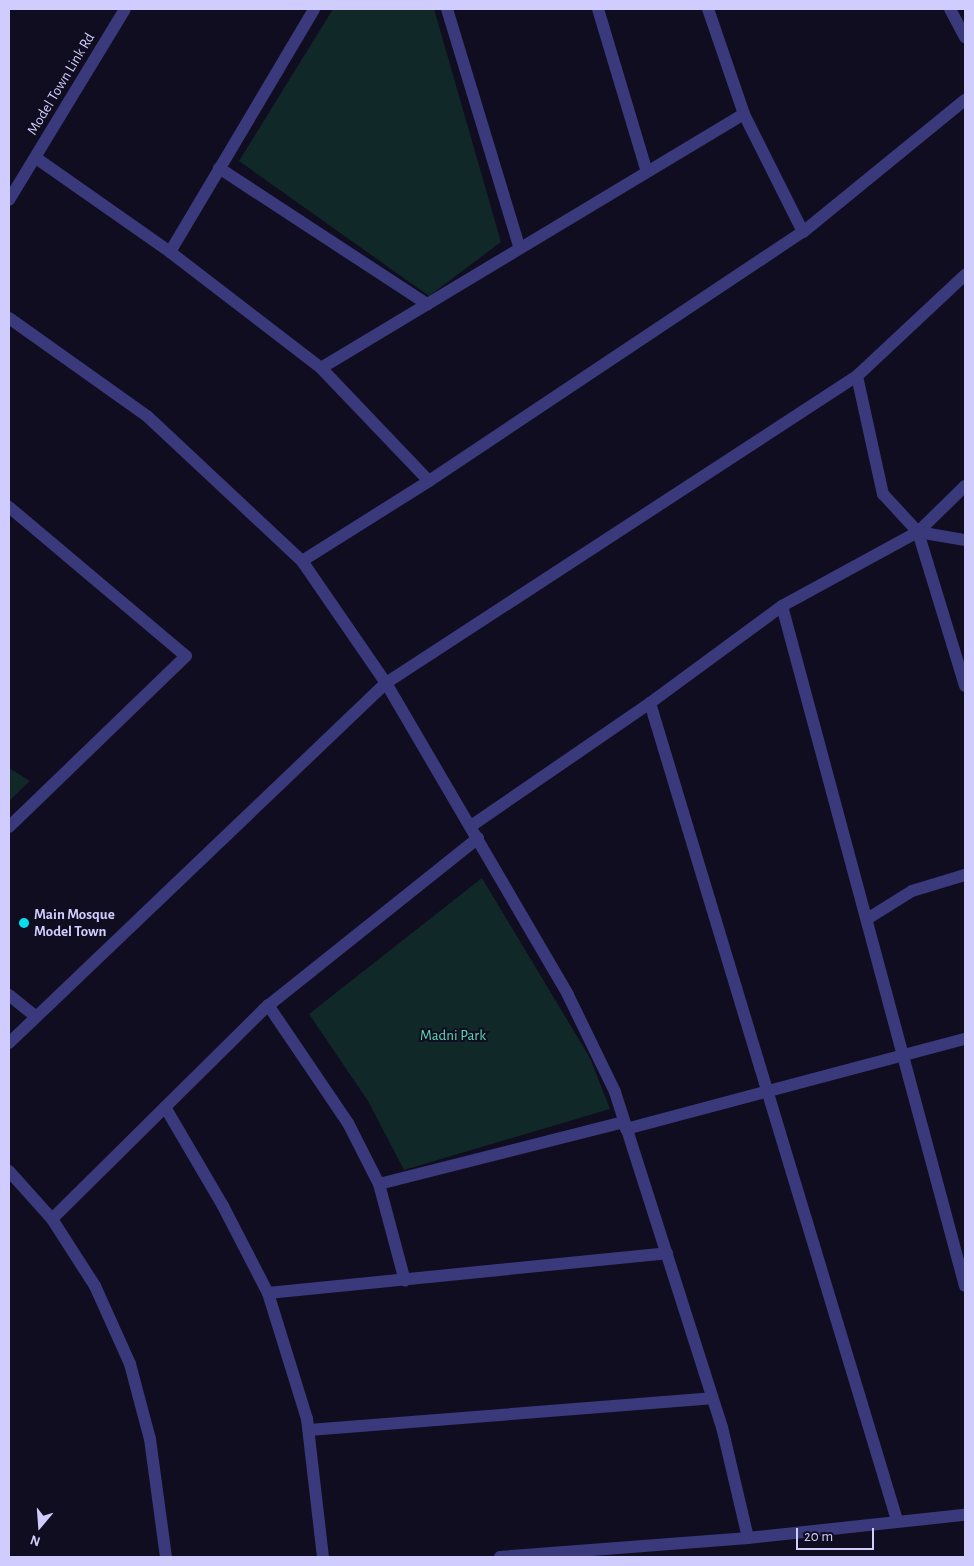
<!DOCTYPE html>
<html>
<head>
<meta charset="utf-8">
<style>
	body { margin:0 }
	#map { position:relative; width:974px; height:1566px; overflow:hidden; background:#0f0d1f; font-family:"Alegreya Sans",sans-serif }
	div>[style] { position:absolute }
	.green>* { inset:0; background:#102827 }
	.minor>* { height:12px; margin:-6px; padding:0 6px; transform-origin:6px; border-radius:6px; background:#3a397c }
	.dots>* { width:14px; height:14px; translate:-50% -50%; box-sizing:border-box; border:2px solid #0f0d1f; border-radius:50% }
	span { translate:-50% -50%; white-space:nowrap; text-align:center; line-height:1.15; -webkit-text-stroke:4px #0f0d1f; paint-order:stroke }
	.street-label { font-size:15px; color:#d0ccfd }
	.poi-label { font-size:15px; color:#d0ccfd; font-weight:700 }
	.left { translate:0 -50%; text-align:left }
	.park-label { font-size:15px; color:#5bdab7 }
	.frame { position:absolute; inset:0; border:10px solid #d0ccfd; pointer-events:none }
	.north { position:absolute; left:15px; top:1501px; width:50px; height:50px; -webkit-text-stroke:4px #0f0d1f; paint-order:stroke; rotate:198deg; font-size:14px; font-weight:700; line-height:20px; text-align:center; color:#d0ccfd }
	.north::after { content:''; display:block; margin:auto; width:18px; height:22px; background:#d0ccfd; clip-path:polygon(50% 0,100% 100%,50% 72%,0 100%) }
	.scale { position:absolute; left:796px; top:1528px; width:78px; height:22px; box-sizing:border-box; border:2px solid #d0ccfd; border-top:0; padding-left:6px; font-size:15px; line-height:18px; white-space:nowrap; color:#d0ccfd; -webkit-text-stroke:4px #0f0d1f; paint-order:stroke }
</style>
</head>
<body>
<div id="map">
	<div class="green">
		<i style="clip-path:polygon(333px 9px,434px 9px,501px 242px,429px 296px,239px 161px)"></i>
		<i style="clip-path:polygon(9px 768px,30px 781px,9px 801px)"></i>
		<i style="clip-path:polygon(482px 878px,590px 1058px,610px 1109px,404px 1170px,368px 1101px,309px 1014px)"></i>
	</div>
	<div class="minor">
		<i style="left:447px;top:9px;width:248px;rotate:73.1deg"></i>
		<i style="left:598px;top:9px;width:170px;rotate:73.3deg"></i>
		<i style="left:950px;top:9px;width:32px;rotate:62deg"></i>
		<i style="left:36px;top:158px;width:164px;rotate:35deg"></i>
		<i style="left:170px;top:252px;width:190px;rotate:37.5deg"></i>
		<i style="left:321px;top:368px;width:156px;rotate:46.3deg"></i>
		<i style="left:219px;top:168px;width:249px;rotate:33.2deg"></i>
		<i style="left:9px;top:200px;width:223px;rotate:-58.7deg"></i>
		<i style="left:803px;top:232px;width:209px;rotate:-39.2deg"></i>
		<i style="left:170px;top:252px;width:282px;rotate:-59.3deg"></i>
		<i style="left:9px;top:318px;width:169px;rotate:35.4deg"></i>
		<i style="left:147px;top:416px;width:212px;rotate:43.1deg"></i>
		<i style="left:302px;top:561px;width:148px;rotate:55.5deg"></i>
		<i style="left:386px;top:683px;width:361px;rotate:59.7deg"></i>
		<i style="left:568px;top:995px;width:108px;rotate:64.1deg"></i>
		<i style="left:615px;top:1092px;width:352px;rotate:72.3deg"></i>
		<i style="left:722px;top:1427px;width:114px;rotate:76.8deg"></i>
		<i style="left:321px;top:368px;width:493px;rotate:-31deg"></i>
		<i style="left:857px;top:376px;width:148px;rotate:-43.1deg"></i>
		<i style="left:9px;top:507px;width:231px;rotate:40.1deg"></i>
		<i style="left:186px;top:656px;width:246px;rotate:136deg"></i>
		<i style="left:918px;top:532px;width:161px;rotate:73deg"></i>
		<i style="left:302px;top:561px;width:150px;rotate:-32.2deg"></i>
		<i style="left:429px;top:481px;width:449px;rotate:-33.7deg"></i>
		<i style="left:803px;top:232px;width:132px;rotate:-116.6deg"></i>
		<i style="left:744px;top:114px;width:111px;rotate:-108.9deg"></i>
		<i style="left:782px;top:606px;width:704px;rotate:74.94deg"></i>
		<i style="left:650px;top:703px;width:854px;rotate:73.18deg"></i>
		<i style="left:471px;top:826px;width:217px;rotate:-34.5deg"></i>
		<i style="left:650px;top:703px;width:164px;rotate:-36.3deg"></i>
		<i style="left:782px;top:606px;width:155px;rotate:-28.6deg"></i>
		<i style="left:918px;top:532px;width:66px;rotate:-44.4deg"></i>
		<i style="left:867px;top:919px;width:53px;rotate:-31.9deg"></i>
		<i style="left:912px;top:891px;width:55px;rotate:-16.8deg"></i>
		<i style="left:9px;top:995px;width:33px;rotate:39deg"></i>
		<i style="left:268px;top:1005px;width:143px;rotate:55.9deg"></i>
		<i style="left:348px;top:1123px;width:68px;rotate:63.1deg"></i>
		<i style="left:379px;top:1184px;width:100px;rotate:75deg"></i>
		<i style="left:9px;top:1043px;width:521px;rotate:-43.68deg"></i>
		<i style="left:386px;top:683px;width:562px;rotate:-33.1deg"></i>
		<i style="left:857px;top:376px;width:121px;rotate:77.6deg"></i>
		<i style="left:883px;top:494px;width:52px;rotate:47.4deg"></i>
		<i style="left:918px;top:532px;width:48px;rotate:9.7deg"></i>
		<i style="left:165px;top:1107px;width:115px;rotate:59.6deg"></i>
		<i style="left:223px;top:1206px;width:98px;rotate:62.7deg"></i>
		<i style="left:268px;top:1293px;width:132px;rotate:72.8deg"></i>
		<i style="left:307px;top:1419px;width:139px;rotate:83.4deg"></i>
		<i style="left:626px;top:1129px;width:351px;rotate:-14.9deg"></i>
		<i style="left:9px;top:1171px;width:64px;rotate:48.1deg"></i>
		<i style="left:52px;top:1219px;width:80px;rotate:57.3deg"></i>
		<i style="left:95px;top:1286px;width:85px;rotate:65.8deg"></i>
		<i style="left:130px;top:1364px;width:78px;rotate:75.1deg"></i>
		<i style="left:150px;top:1439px;width:119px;rotate:82.3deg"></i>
		<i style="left:379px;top:1184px;width:253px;rotate:-14.2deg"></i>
		<i style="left:52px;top:1219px;width:298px;rotate:-44.7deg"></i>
		<i style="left:264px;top:1009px;width:274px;rotate:-38.6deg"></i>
		<i style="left:268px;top:1293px;width:401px;rotate:-5.7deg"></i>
		<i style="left:309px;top:1430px;width:404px;rotate:-4.5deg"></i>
		<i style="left:500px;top:1557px;width:249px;rotate:-4.4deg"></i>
		<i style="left:748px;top:1538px;width:218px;rotate:-6.1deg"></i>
	</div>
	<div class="dots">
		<i style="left:24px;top:923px;background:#08ddee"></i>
	</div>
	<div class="street-label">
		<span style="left:61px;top:84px;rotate:-59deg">Model Town Link Rd</span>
	</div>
	<div class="poi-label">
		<span class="left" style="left:34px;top:923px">Main Mosque<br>Model Town</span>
	</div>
	<div class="park-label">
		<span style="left:453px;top:1036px">Madni Park</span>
	</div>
	<div class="frame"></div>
	<div class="north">N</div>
	<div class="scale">20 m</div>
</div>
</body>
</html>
